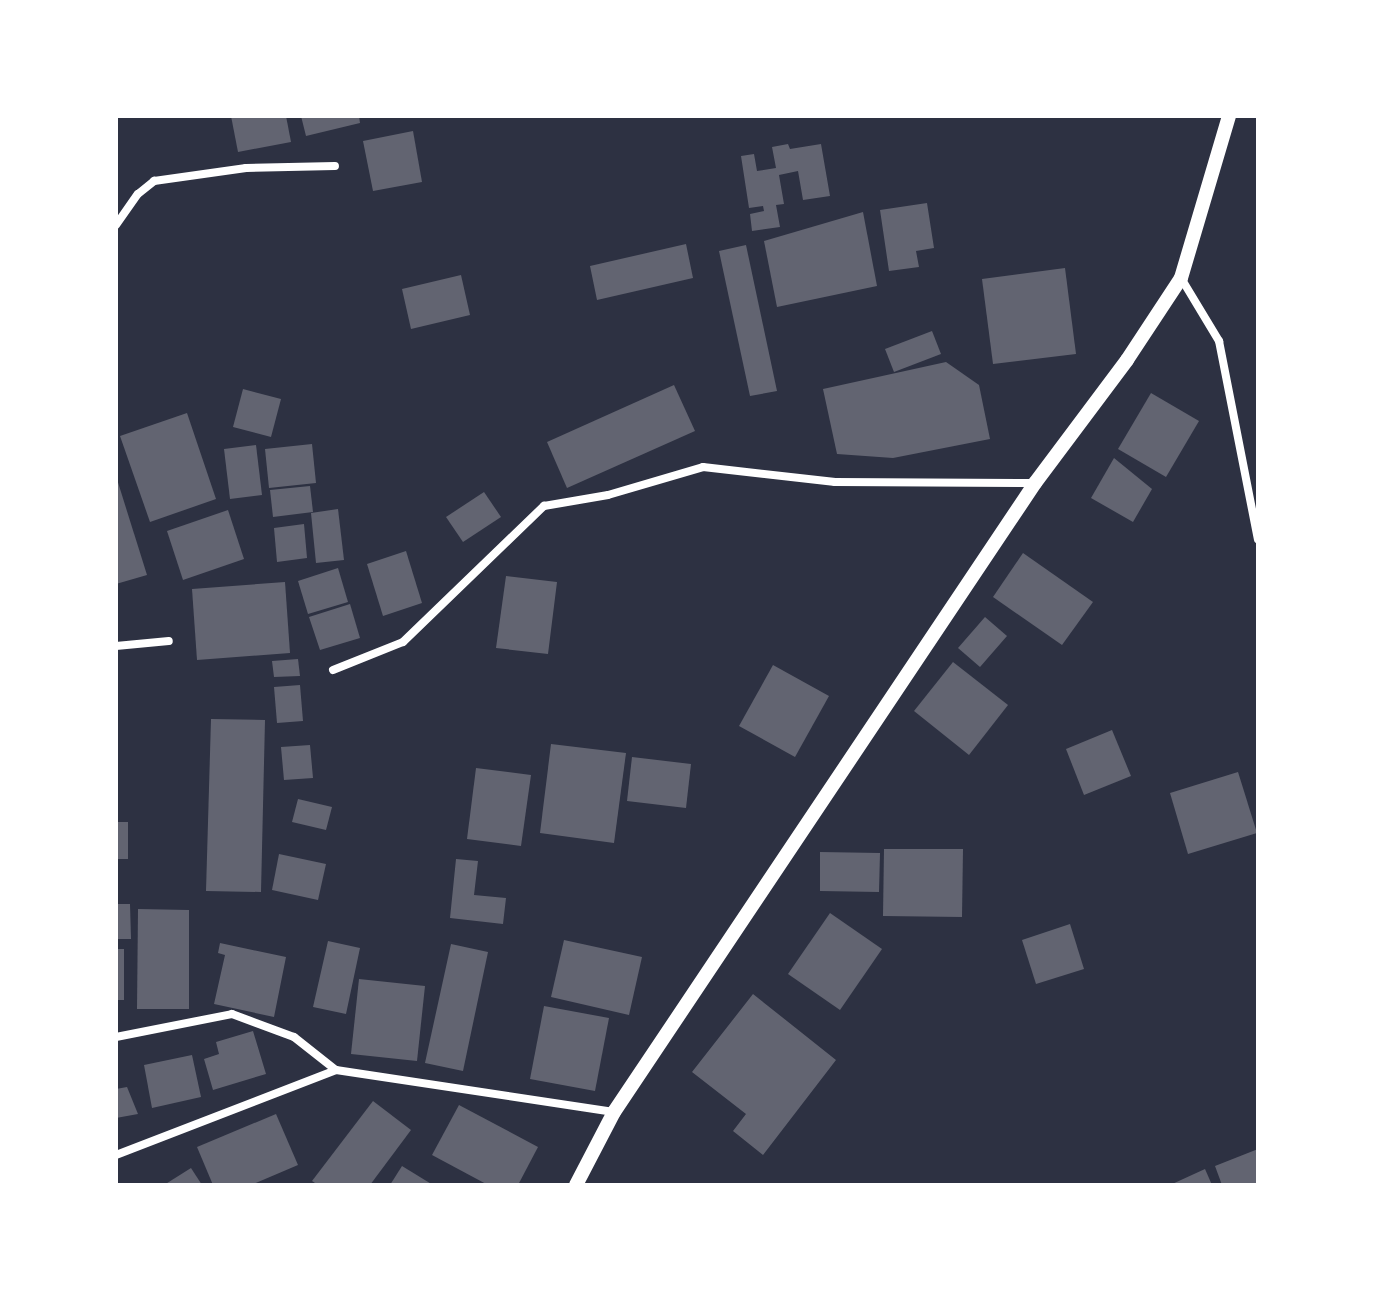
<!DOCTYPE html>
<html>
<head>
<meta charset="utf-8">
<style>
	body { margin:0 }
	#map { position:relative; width:1374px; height:1301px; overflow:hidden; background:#2d3142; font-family:"Sofia Sans Condensed",sans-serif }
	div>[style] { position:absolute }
	.building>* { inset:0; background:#626471 }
	.minor>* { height:8px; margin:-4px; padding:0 4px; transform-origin:4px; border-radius:4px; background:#fff }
	.tertiary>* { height:14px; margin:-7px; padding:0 7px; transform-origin:7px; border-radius:7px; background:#fff }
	span { translate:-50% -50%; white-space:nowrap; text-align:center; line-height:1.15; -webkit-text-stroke:8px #fff; paint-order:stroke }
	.frame { position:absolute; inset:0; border:118px solid #fff; pointer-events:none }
</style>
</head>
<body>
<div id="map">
	<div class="building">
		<i style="clip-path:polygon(231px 116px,286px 116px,291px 142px,238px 152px)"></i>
		<i style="clip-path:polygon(301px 116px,359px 116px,360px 123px,306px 136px)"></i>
		<i style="clip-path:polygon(413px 131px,422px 182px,373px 191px,363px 141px)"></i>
		<i style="clip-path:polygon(788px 144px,790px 149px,821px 144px,830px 196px,803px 200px,798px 171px,779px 175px,784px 204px,776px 205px,780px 227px,752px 231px,750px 214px,764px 211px,763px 206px,749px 208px,741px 156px,754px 154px,757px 171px,776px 168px,772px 147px)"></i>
		<i style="clip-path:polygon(927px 203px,934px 248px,916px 251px,919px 267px,889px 271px,880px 210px)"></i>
		<i style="clip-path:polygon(863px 212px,877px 286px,777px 307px,764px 241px)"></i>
		<i style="clip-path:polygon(686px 244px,693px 278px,597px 300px,590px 266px)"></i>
		<i style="clip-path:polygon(746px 245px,777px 391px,750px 396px,719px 251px)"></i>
		<i style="clip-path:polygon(1065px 268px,1076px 354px,993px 364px,982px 279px)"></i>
		<i style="clip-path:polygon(461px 275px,470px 315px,411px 329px,402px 289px)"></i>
		<i style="clip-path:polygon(932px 331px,941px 354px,894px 372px,885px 349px)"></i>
		<i style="clip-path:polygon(946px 362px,979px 385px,990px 439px,893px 458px,837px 454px,823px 389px)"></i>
		<i style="clip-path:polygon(674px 385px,695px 431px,567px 488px,547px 442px)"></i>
		<i style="clip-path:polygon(243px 389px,281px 399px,271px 437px,233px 427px)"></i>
		<i style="clip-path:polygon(1151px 393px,1199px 421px,1166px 477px,1118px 449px)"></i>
		<i style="clip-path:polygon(187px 413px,216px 499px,150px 522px,120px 436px)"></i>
		<i style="clip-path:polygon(312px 444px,316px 483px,269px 488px,265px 449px)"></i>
		<i style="clip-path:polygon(256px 445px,262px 495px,230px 499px,224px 449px)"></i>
		<i style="clip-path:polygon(1114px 458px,1152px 489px,1133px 522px,1091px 498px)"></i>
		<i style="clip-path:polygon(116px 476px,147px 575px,116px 584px)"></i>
		<i style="clip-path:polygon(310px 486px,313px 512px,273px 517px,270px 490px)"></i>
		<i style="clip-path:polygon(484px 492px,501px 517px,463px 542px,446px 517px)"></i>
		<i style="clip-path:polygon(338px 509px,344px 560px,316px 563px,311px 513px)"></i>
		<i style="clip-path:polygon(228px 510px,244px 559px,183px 580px,167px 531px)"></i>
		<i style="clip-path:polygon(304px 524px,307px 558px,277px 562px,274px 528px)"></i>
		<i style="clip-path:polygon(406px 551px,422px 603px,383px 616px,367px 564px)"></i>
		<i style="clip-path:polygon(1023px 553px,1093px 602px,1062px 645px,993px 597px)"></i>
		<i style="clip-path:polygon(338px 568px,348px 602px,308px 614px,298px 581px)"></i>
		<i style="clip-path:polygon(506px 576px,557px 582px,548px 654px,496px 648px)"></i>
		<i style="clip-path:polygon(285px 582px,290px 653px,197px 660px,192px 589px)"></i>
		<i style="clip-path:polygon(350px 604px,360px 638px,320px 650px,309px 617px)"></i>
		<i style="clip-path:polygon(985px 617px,1007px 636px,980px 667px,958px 648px)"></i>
		<i style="clip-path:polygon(298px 659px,300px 676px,274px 677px,272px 661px)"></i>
		<i style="clip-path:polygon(953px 662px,1008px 705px,969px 755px,914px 711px)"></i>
		<i style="clip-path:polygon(773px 665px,829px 696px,795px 757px,739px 726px)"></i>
		<i style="clip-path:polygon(300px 685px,303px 721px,277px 723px,274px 687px)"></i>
		<i style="clip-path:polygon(211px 719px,265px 720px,261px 892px,206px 891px)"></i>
		<i style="clip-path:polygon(1112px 730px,1131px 776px,1084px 795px,1066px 749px)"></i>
		<i style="clip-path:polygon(551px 744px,626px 753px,614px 843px,540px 833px)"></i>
		<i style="clip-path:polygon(310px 745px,313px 778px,284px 780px,281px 747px)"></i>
		<i style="clip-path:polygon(632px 757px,691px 764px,686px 808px,627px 801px)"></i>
		<i style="clip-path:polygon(476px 768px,531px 775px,521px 846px,467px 839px)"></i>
		<i style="clip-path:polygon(1238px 772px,1257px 833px,1188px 854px,1170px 793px)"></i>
		<i style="clip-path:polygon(298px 799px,332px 807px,326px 830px,292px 822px)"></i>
		<i style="clip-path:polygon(116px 822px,128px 822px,128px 859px,116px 859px)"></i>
		<i style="clip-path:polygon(884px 849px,963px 849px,962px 917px,883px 916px)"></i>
		<i style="clip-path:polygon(820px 852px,880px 853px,879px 892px,820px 891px)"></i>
		<i style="clip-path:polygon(279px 854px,326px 864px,318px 900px,272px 890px)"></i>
		<i style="clip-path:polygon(456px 859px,478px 861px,474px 895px,506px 898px,503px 924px,450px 918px)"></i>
		<i style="clip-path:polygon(116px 904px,130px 904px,131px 939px,116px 939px)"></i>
		<i style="clip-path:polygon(138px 909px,189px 910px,189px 1009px,137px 1009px)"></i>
		<i style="clip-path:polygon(830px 913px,882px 949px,840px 1010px,788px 974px)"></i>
		<i style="clip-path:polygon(1070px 924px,1084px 969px,1036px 984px,1022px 940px)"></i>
		<i style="clip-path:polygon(564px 940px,642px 957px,629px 1015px,551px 997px)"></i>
		<i style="clip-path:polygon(328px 941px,360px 948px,346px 1014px,313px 1007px)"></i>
		<i style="clip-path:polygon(220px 943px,286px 957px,274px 1017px,214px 1004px,225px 955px,218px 953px)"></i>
		<i style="clip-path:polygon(451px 944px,488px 952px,463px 1071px,425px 1063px)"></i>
		<i style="clip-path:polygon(116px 949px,124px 949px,124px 1000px,116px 1000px)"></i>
		<i style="clip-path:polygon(359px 979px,425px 986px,417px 1061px,351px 1054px)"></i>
		<i style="clip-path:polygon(753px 994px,836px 1060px,763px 1155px,733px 1131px,746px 1114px,692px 1072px)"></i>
		<i style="clip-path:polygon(544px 1006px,609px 1018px,595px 1091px,530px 1079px)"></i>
		<i style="clip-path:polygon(253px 1031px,266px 1074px,213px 1090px,204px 1059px,219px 1054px,216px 1042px)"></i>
		<i style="clip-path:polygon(192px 1055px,201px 1097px,152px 1108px,144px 1065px)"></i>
		<i style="clip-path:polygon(127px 1087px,138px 1114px,116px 1118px,116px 1089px)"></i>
		<i style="clip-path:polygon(373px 1101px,411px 1130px,370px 1185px,318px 1185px,312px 1181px)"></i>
		<i style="clip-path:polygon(459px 1105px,538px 1147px,518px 1185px,488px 1185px,432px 1155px)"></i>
		<i style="clip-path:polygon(276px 1114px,298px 1165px,251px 1185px,213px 1185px,197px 1147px)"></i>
		<i style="clip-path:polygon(1258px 1149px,1258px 1185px,1222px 1185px,1215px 1166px)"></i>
		<i style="clip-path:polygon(402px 1166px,433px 1185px,390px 1185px)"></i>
		<i style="clip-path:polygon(191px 1168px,202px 1185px,164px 1185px)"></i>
		<i style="clip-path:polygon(1205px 1169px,1212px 1185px,1170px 1185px)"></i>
	</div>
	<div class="minor">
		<i style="left:116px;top:225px;width:38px;rotate:-55deg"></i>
		<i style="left:138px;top:194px;width:21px;rotate:-39deg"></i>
		<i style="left:154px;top:181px;width:93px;rotate:-8deg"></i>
		<i style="left:246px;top:168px;width:89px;rotate:-1.3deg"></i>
		<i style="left:1181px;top:278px;width:74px;rotate:58.9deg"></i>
		<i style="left:1219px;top:341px;width:202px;rotate:78.9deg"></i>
		<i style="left:116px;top:646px;width:53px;rotate:-5.4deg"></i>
		<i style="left:333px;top:670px;width:75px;rotate:-21.8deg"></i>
		<i style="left:403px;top:642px;width:196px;rotate:-44deg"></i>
		<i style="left:544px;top:506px;width:65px;rotate:-9.8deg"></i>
		<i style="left:608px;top:495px;width:99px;rotate:-16.4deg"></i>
		<i style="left:703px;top:467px;width:133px;rotate:6.5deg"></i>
		<i style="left:835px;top:482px;width:200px;rotate:0.3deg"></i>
		<i style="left:116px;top:1037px;width:118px;rotate:-11.2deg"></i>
		<i style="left:232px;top:1014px;width:66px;rotate:20.4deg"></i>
		<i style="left:294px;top:1037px;width:53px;rotate:38.2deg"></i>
		<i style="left:116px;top:1155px;width:236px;rotate:-21.1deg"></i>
		<i style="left:336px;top:1070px;width:281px;rotate:8.6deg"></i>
	</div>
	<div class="tertiary">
		<i style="left:576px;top:1185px;width:82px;rotate:-62.5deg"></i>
		<i style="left:614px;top:1112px;width:757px;rotate:-56.2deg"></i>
		<i style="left:1035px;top:483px;width:154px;rotate:-53.2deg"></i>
		<i style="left:1127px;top:360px;width:98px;rotate:-56.6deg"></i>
		<i style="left:1181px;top:278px;width:169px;rotate:-73.5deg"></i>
	</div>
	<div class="frame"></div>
</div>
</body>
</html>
